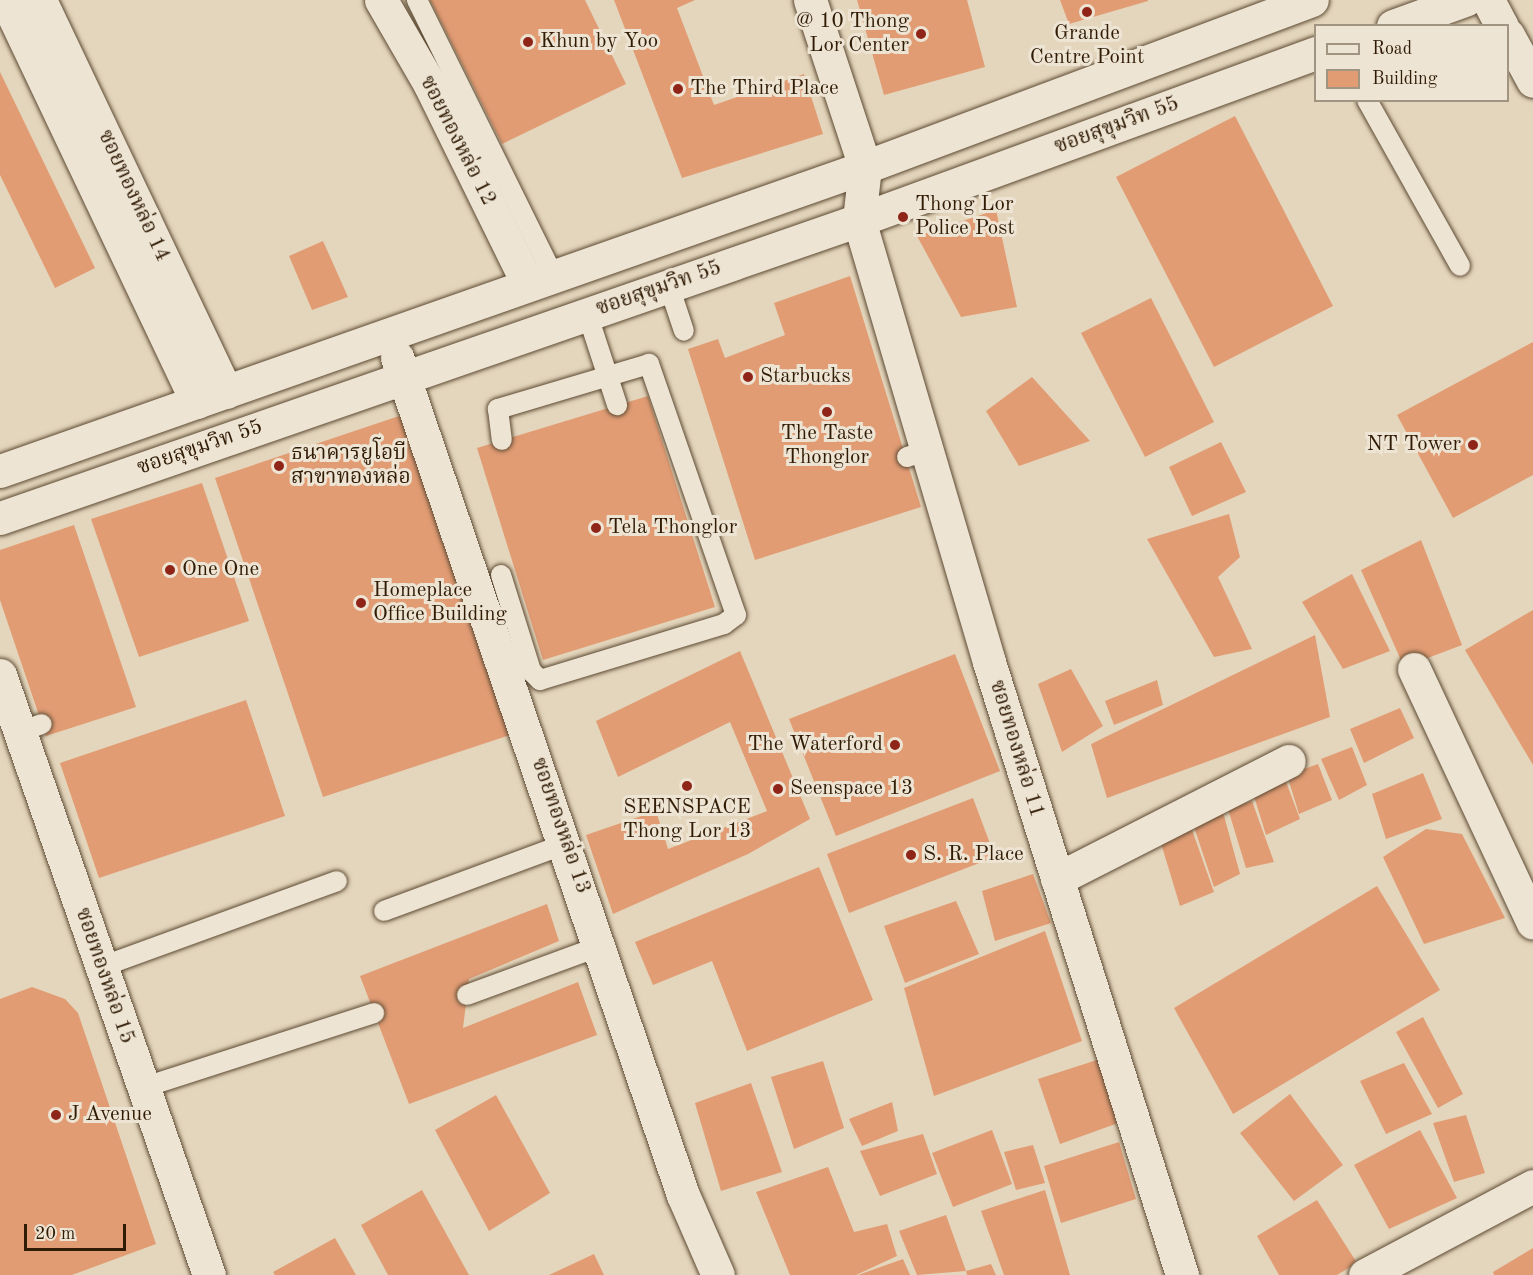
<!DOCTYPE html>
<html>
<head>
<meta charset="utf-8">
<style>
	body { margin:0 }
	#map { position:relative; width:1533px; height:1275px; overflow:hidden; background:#e4d6bc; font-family:"Old Standard TT","Noto Serif Thai",serif }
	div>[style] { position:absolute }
	.building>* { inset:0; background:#e19c74 }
	.roads { filter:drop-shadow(0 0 2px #5d4a33) drop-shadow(0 0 2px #5d4a33) }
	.lane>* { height:20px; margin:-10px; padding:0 10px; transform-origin:10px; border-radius:10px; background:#ede4d3 }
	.street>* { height:33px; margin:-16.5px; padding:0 16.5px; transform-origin:16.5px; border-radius:16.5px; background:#ede4d3 }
	.secondary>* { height:33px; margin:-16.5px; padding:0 16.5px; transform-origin:16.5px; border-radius:16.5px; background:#ede4d3 }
	.dots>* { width:16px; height:16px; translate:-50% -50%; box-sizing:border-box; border:3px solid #ede4d3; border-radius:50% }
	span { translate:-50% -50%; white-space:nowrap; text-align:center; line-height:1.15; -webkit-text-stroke:6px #ede4d3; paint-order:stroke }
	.poi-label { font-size:21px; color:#301b05 }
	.right { translate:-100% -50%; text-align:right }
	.left { translate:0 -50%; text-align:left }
	.street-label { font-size:21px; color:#301b05 }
	.legend { position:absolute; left:1314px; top:24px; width:195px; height:78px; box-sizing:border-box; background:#ede4d3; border:2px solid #a19481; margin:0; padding:8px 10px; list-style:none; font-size:18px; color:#301b05 }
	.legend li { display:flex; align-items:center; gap:12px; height:30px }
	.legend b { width:30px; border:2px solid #a19481 }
	.scale { position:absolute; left:24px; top:1224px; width:102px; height:27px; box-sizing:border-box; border:3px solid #301b05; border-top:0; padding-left:8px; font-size:18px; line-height:21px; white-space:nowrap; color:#301b05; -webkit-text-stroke:4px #ede4d3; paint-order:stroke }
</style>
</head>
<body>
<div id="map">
	<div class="building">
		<i style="clip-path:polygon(430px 0,585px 0,626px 84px,502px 144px)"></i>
		<i style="clip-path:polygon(614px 0,695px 0,677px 8px,714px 105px,804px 74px,823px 134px,682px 178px)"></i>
		<i style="clip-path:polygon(857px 0,967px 0,985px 67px,884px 95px)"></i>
		<i style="clip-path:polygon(1060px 0,1148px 0,1148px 1px,1069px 24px)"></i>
		<i style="clip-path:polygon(0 72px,95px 268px,55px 288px,0 175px)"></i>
		<i style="clip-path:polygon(1235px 116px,1333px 306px,1214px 367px,1116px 177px)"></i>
		<i style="clip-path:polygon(996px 210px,1017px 307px,961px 317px,917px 236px)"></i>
		<i style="clip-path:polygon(323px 241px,348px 297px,312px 310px,289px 256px)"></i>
		<i style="clip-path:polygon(850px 276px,921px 507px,755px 560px,688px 349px,718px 339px,725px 358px,785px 335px,774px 303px)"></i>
		<i style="clip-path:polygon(1151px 298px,1214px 422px,1145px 457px,1081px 333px)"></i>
		<i style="clip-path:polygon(1533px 342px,1533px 475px,1453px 518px,1397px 415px)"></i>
		<i style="clip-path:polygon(1032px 377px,1090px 441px,1019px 466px,986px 411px)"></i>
		<i style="clip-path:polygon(648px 396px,715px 607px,543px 660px,477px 448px)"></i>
		<i style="clip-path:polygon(402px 415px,510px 735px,323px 797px,215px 478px)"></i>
		<i style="clip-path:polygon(1221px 442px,1246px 492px,1192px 516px,1169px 467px)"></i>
		<i style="clip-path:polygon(202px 483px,249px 621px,139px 657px,91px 519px)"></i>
		<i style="clip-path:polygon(1229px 514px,1240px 557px,1218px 577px,1252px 649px,1214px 657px,1147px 539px)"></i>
		<i style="clip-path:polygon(74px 525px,136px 707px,46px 736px,0 600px,0 550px)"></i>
		<i style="clip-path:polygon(1421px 540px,1462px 645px,1404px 667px,1361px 570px)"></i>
		<i style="clip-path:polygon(1352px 574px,1390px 651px,1343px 669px,1302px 602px)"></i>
		<i style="clip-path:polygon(1533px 610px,1533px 765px,1465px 650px)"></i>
		<i style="clip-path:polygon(1315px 635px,1330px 717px,1107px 798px,1091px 744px)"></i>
		<i style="clip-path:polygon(740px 651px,810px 819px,748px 854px,613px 914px,586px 835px,656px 811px,668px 849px,767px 811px,730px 722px,618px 777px,596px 721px)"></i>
		<i style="clip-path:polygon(955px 654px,1000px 771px,836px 836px,789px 719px)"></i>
		<i style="clip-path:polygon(1071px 669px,1103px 726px,1062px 752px,1038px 684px)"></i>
		<i style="clip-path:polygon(1157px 680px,1163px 705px,1114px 725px,1105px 701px)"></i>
		<i style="clip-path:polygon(246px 700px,285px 816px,99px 878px,60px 763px)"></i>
		<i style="clip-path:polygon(1400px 708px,1414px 738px,1364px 763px,1350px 729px)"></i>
		<i style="clip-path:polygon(1352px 747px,1367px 785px,1339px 800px,1321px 759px)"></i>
		<i style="clip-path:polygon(1318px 764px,1332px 800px,1299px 814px,1287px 775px)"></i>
		<i style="clip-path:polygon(1423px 773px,1442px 819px,1386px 839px,1372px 794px)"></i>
		<i style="clip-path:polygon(1285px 779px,1300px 819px,1266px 835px,1253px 793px)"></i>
		<i style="clip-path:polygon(973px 798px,995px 857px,849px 913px,827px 854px)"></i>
		<i style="clip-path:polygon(1252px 801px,1274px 862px,1246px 868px,1228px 809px)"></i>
		<i style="clip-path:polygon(1223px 812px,1240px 874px,1214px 887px,1193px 824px)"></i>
		<i style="clip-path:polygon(1191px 827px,1214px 892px,1180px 906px,1160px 840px)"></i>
		<i style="clip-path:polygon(1426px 829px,1462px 834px,1505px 918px,1424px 944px,1383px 857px)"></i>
		<i style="clip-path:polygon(819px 867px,873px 1000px,747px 1051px,712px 961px,653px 985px,635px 942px)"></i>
		<i style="clip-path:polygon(1033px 874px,1051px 923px,995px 941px,982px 891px)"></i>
		<i style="clip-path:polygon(1377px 886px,1440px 990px,1233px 1114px,1174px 1008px)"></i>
		<i style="clip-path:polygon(956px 901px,979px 954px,905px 983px,884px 926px)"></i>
		<i style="clip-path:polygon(547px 904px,559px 941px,469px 979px,463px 1028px,578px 982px,597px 1035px,409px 1104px,360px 976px)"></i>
		<i style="clip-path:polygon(1045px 931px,1082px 1041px,934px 1096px,904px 988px)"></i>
		<i style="clip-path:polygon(32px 987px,65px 999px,78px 1013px,156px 1244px,72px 1275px,0 1275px,0 999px)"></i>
		<i style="clip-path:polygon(1423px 1017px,1463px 1094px,1438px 1108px,1396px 1032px)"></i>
		<i style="clip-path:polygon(1100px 1059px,1121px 1122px,1060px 1144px,1038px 1079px)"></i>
		<i style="clip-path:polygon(823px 1061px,844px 1128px,794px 1149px,771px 1077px)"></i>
		<i style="clip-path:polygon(1404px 1063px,1432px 1114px,1386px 1134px,1360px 1081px)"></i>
		<i style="clip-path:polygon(751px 1083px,782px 1172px,721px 1191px,695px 1103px)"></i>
		<i style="clip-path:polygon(1290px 1094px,1343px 1165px,1294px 1201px,1240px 1133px)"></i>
		<i style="clip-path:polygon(496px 1095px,550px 1193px,489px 1231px,435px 1130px)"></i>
		<i style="clip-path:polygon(892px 1102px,898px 1131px,862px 1146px,849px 1119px)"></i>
		<i style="clip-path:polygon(1466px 1115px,1485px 1173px,1454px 1182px,1433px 1123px)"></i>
		<i style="clip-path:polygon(992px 1130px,1012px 1184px,953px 1207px,932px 1153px)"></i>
		<i style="clip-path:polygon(1420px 1130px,1457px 1198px,1389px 1229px,1354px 1165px)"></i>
		<i style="clip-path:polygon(923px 1134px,937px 1174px,880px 1196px,860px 1151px)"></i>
		<i style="clip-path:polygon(1119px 1142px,1136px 1199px,1061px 1223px,1044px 1166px)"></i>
		<i style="clip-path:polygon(1033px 1145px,1045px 1183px,1016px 1190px,1004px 1152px)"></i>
		<i style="clip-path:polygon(828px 1167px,854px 1232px,887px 1224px,897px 1256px,856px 1275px,790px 1275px,756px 1192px)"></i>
		<i style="clip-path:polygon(422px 1190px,469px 1275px,388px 1275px,361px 1225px)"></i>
		<i style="clip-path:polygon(1045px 1190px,1070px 1275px,1004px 1275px,981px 1211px)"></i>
		<i style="clip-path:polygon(1317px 1200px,1357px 1263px,1337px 1275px,1279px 1275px,1257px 1236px)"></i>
		<i style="clip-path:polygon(946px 1215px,966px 1271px,917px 1275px,899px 1231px)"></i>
		<i style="clip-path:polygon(335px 1238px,356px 1275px,275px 1275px,273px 1272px)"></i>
		<i style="clip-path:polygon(1533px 1248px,1533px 1275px,1494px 1275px,1493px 1272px)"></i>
		<i style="clip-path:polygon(594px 1254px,604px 1275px,549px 1275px)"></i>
		<i style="clip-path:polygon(903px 1259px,910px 1275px,858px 1275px)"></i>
		<i style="clip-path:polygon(991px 1264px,996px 1275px,967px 1275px,966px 1271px)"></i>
	</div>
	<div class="roads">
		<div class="lane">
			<i style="left:417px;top:0;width:307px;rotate:63.7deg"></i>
			<i style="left:1367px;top:100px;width:190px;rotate:60.7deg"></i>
			<i style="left:669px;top:286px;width:47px;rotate:71.6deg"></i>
			<i style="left:587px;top:313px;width:97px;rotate:71.9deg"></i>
			<i style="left:907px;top:457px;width:22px;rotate:-18deg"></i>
			<i style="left:501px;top:575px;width:101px;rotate:72.6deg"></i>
			<i style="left:531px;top:671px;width:13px;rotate:45deg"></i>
			<i style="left:540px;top:680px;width:192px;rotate:-16.9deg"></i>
			<i style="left:724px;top:624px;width:15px;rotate:-37deg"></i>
			<i style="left:736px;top:615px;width:266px;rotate:-109.1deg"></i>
			<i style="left:649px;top:364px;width:158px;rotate:163.4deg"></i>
			<i style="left:498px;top:409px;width:31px;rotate:83deg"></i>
			<i style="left:20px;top:732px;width:23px;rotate:-20deg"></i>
			<i style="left:384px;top:911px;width:193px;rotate:-20.3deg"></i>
			<i style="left:101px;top:967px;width:251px;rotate:-20deg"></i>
			<i style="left:467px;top:995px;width:142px;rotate:-20.2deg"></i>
			<i style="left:142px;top:1088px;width:244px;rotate:-17.9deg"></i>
		</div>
		<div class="street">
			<i style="left:6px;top:0;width:445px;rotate:64.6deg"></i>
			<i style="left:40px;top:0;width:434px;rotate:64.6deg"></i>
			<i style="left:381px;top:0;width:98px;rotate:60deg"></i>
			<i style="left:430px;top:85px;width:222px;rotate:63.8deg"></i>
			<i style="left:1488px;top:0;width:30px;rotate:62deg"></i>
			<i style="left:1508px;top:35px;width:52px;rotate:61.5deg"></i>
			<i style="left:859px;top:220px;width:461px;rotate:73.6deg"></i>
			<i style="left:989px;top:662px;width:643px;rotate:72.52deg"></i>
			<i style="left:1414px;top:669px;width:280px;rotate:64.9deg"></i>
			<i style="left:0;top:675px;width:635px;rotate:70.8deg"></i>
			<i style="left:1057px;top:879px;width:260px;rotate:-27deg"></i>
			<i style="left:1365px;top:1275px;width:190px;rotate:-27.9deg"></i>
		</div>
		<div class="secondary">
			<i style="left:810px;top:0;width:176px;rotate:71.8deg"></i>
			<i style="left:865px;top:167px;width:53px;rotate:96.5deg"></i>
			<i style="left:1393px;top:26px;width:77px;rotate:-19.9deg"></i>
			<i style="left:397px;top:357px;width:885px;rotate:71.16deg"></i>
			<i style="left:683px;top:1195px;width:87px;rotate:66.4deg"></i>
			<i style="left:0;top:471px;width:917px;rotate:-19.36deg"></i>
			<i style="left:865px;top:167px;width:477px;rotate:-20.5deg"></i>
			<i style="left:0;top:518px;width:909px;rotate:-19.13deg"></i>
			<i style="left:859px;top:220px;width:487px;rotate:-20.1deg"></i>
		</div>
	</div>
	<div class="dots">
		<i style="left:1087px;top:12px;background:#8f2418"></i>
		<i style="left:921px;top:34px;background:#8f2418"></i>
		<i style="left:528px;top:42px;background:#8f2418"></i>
		<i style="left:678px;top:89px;background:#8f2418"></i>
		<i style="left:903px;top:217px;background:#8f2418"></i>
		<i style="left:748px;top:377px;background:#8f2418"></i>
		<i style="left:827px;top:412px;background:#8f2418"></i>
		<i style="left:1473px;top:445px;background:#8f2418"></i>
		<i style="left:279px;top:466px;background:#8f2418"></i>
		<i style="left:596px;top:528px;background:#8f2418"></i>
		<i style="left:170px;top:570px;background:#8f2418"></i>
		<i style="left:361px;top:603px;background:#8f2418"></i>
		<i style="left:895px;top:745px;background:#8f2418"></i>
		<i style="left:687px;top:786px;background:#8f2418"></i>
		<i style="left:778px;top:789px;background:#8f2418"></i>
		<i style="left:911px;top:855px;background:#8f2418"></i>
		<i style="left:56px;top:1115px;background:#8f2418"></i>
	</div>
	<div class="poi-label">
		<span class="right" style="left:909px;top:34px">@ 10 Thong<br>Lor Center</span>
		<span style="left:1087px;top:46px">Grande<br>Centre Point</span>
		<span class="left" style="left:540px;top:42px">Khun by Yoo</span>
		<span class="left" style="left:690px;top:89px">The Third Place</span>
		<span class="left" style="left:915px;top:217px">Thong Lor<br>Police Post</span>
		<span class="left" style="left:760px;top:377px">Starbucks</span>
		<span style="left:827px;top:446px">The Taste<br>Thonglor</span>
		<span class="right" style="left:1461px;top:445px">NT Tower</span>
		<span class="left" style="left:291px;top:466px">ธนาคารยูโอบี<br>สาขาทองหล่อ</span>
		<span class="left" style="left:608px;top:528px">Tela Thonglor</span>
		<span class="left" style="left:182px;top:570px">One One</span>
		<span class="left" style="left:373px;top:603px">Homeplace<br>Office Building</span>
		<span class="right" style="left:883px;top:745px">The Waterford</span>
		<span class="left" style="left:790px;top:789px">Seenspace 13</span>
		<span style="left:687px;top:820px">SEENSPACE<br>Thong Lor 13</span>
		<span class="left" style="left:923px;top:855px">S. R. Place</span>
		<span class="left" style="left:68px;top:1115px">J Avenue</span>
	</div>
	<div class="street-label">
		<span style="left:1117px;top:126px;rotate:-20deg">ซอยสุขุมวิท 55</span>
		<span style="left:457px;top:141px;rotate:63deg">ซอยทองหล่อ 12</span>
		<span style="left:133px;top:196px;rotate:65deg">ซอยทองหล่อ 14</span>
		<span style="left:659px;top:289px;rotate:-19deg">ซอยสุขุมวิท 55</span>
		<span style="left:200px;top:448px;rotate:-19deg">ซอยสุขุมวิท 55</span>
		<span style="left:1016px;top:749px;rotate:73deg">ซอยทองหล่อ 11</span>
		<span style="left:560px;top:826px;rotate:71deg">ซอยทองหล่อ 13</span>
		<span style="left:104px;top:976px;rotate:71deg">ซอยทองหล่อ 15</span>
	</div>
	<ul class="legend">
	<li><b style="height:8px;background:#ede4d3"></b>Road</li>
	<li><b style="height:16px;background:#e19c74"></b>Building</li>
	</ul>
	<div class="scale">20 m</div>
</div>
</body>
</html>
